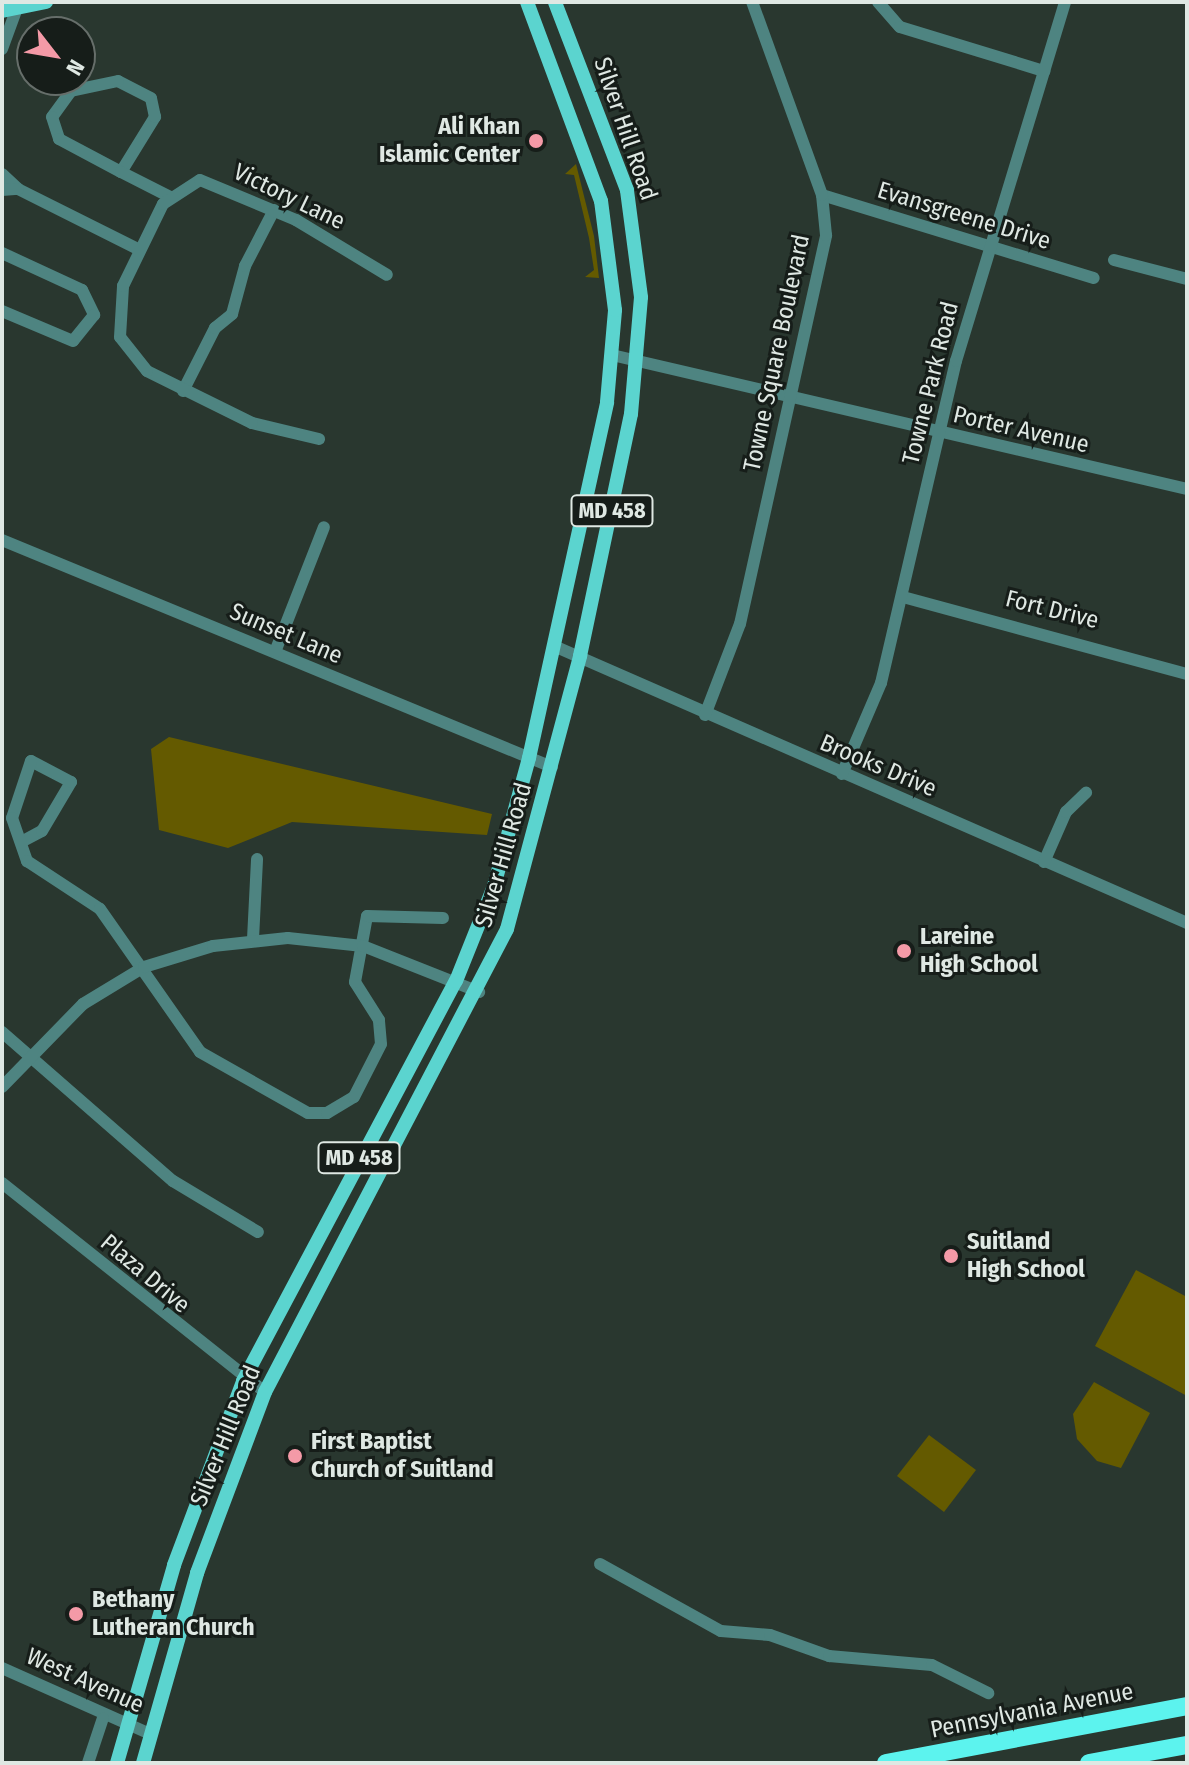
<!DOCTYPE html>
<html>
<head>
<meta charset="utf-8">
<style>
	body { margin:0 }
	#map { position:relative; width:1189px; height:1765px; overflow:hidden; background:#29372f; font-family:"Fira Sans Condensed",sans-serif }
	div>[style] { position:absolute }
	.green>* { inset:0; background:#645a00 }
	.minor>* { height:12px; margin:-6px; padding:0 6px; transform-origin:6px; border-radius:6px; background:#4e8481 }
	.major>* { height:14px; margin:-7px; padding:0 7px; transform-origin:7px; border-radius:7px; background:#5bd4cf }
	.highway>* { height:18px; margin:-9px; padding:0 9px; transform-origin:9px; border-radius:9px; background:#5cf3ee }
	.dots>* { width:22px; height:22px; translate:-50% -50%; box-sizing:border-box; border:4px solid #161d19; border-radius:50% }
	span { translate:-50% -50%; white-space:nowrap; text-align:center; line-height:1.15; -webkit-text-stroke:6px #161d19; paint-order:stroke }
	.shield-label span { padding:2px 6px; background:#161d19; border:2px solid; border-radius:6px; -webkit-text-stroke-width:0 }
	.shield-label { font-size:22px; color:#dfe8e3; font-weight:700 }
	.poi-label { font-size:24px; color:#dfe8e3; font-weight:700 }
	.right { translate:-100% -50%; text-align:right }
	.left { translate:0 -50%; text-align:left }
	.street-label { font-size:24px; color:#dfe8e3 }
	.frame { position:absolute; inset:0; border:4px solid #dfe8e3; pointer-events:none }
	.north { position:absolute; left:16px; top:16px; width:80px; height:80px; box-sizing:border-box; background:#161d19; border:2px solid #666e6a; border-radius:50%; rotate:121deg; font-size:22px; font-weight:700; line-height:32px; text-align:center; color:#dfe8e3 }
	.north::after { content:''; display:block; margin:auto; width:28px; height:36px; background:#f49aa7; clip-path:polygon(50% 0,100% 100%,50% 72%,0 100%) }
</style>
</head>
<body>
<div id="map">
	<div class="green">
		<i style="clip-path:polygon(576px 164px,594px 236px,599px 278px,585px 277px,594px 270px,589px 238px,574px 175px,565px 174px)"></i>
		<i style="clip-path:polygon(169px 737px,492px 814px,487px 835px,292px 822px,228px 848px,159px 830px,151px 749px)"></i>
		<i style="clip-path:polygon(1136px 1270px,1187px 1297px,1187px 1396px,1095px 1346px)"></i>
		<i style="clip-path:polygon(1094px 1382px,1150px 1413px,1121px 1468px,1097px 1461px,1077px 1439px,1073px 1414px)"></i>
		<i style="clip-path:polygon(929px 1435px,976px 1470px,944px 1512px,897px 1476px)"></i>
	</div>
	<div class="minor">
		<i style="left:878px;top:2px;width:33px;rotate:49deg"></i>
		<i style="left:900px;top:27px;width:151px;rotate:17deg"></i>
		<i style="left:2px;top:49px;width:44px;rotate:-69.9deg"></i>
		<i style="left:121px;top:172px;width:65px;rotate:-58.3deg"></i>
		<i style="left:155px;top:117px;width:19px;rotate:-102deg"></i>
		<i style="left:151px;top:98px;width:37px;rotate:-153deg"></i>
		<i style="left:118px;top:81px;width:48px;rotate:168deg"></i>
		<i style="left:71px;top:91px;width:32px;rotate:126deg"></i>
		<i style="left:52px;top:117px;width:23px;rotate:72deg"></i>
		<i style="left:59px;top:139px;width:70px;rotate:28deg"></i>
		<i style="left:121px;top:172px;width:55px;rotate:27deg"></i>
		<i style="left:2px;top:174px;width:22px;rotate:43deg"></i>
		<i style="left:18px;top:189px;width:136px;rotate:26.6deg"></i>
		<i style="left:2px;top:190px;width:16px;rotate:-4deg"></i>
		<i style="left:822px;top:195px;width:284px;rotate:17deg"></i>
		<i style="left:2px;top:253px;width:88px;rotate:24.8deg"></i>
		<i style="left:82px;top:290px;width:28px;rotate:64deg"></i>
		<i style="left:94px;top:315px;width:33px;rotate:129deg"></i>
		<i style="left:73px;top:341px;width:77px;rotate:-157.1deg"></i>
		<i style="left:1114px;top:260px;width:75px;rotate:14.6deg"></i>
		<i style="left:612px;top:355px;width:590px;rotate:13.12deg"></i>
		<i style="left:183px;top:391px;width:71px;rotate:-63.1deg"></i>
		<i style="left:215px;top:328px;width:22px;rotate:-39deg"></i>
		<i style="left:232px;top:314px;width:50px;rotate:-74.8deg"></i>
		<i style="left:245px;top:266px;width:63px;rotate:-62.6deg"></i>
		<i style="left:319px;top:439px;width:69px;rotate:-166.6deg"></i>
		<i style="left:252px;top:423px;width:117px;rotate:-153.7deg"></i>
		<i style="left:147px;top:371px;width:43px;rotate:-128.5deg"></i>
		<i style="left:120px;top:337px;width:51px;rotate:-86.6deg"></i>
		<i style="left:123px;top:286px;width:91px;rotate:-64deg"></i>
		<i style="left:163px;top:204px;width:44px;rotate:-33deg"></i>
		<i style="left:200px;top:180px;width:104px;rotate:22.6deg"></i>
		<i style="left:296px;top:220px;width:106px;rotate:31.1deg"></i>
		<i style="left:2px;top:540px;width:595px;rotate:22.43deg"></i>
		<i style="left:903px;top:597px;width:294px;rotate:15.2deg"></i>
		<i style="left:554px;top:646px;width:691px;rotate:23.63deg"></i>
		<i style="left:275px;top:652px;width:134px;rotate:-68.6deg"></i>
		<i style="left:705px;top:715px;width:97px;rotate:-69deg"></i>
		<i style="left:740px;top:624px;width:398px;rotate:-77.5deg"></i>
		<i style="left:826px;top:235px;width:40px;rotate:-95.7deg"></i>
		<i style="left:822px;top:195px;width:205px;rotate:-109.9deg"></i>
		<i style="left:842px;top:774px;width:99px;rotate:-66.8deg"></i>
		<i style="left:881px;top:683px;width:331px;rotate:-76.9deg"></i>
		<i style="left:956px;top:361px;width:375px;rotate:-73.1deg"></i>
		<i style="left:23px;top:841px;width:21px;rotate:-28deg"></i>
		<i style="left:42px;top:831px;width:57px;rotate:-59.4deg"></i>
		<i style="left:71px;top:782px;width:45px;rotate:-152.3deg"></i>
		<i style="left:31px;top:761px;width:60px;rotate:108.4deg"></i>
		<i style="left:12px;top:818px;width:46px;rotate:70.8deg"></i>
		<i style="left:27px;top:861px;width:87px;rotate:33.3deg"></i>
		<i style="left:100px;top:909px;width:174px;rotate:55deg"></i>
		<i style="left:200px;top:1052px;width:124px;rotate:29.5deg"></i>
		<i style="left:308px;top:1113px;width:19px"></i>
		<i style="left:327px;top:1113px;width:31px;rotate:-31deg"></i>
		<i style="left:354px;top:1097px;width:59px;rotate:-63deg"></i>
		<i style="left:381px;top:1044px;width:24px;rotate:-95deg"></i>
		<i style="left:379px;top:1020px;width:45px;rotate:-122.3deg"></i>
		<i style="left:355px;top:982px;width:67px;rotate:-79.7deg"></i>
		<i style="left:367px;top:916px;width:76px;rotate:1.5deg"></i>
		<i style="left:1044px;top:862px;width:55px;rotate:-66.3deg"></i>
		<i style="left:1066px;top:812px;width:28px;rotate:-44deg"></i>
		<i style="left:253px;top:939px;width:80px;rotate:-87.1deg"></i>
		<i style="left:2px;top:1032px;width:227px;rotate:41.1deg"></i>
		<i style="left:173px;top:1181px;width:99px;rotate:31deg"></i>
		<i style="left:2px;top:1087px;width:116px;rotate:-45.7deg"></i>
		<i style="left:83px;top:1004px;width:71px;rotate:-31.2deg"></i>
		<i style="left:144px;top:967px;width:72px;rotate:-16.9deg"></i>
		<i style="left:213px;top:946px;width:75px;rotate:-6.1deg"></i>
		<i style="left:288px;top:938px;width:75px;rotate:6.1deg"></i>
		<i style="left:363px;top:946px;width:125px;rotate:21.6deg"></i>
		<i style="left:2px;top:1183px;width:336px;rotate:38.5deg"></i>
		<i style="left:600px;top:1564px;width:138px;rotate:29deg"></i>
		<i style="left:721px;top:1631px;width:49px;rotate:4.7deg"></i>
		<i style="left:770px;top:1635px;width:63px;rotate:19.6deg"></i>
		<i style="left:829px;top:1656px;width:103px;rotate:5deg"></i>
		<i style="left:932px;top:1665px;width:63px;rotate:26.6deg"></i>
		<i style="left:2px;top:1668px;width:162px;rotate:24deg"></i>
		<i style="left:88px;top:1763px;width:47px;rotate:-71.6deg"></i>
	</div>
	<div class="major">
		<i style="left:2px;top:11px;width:45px;rotate:-11.6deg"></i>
		<i style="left:117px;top:1763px;width:206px;rotate:-73.9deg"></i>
		<i style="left:174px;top:1565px;width:197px;rotate:-69.4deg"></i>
		<i style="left:243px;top:1381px;width:453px;rotate:-62deg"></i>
		<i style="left:456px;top:981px;width:102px;rotate:-68.2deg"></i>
		<i style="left:494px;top:886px;width:133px;rotate:-74.7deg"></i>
		<i style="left:529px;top:758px;width:364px;rotate:-77.6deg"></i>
		<i style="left:607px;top:402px;width:92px;rotate:-85deg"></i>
		<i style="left:615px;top:310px;width:110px;rotate:-97.3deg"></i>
		<i style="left:601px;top:201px;width:212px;rotate:-110.4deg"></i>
		<i style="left:143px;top:1763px;width:198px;rotate:-74.1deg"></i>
		<i style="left:197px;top:1573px;width:193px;rotate:-69.4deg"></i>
		<i style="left:265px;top:1392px;width:522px;rotate:-62.4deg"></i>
		<i style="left:507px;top:929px;width:283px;rotate:-75deg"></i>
		<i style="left:580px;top:656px;width:247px;rotate:-78.1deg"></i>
		<i style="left:631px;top:414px;width:117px;rotate:-85.1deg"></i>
		<i style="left:641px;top:297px;width:108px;rotate:-97.5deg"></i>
		<i style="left:627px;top:190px;width:201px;rotate:-111deg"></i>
	</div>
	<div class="highway">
		<i style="left:886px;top:1763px;width:306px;rotate:-10.7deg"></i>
		<i style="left:1089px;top:1763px;width:100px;rotate:-10.4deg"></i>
	</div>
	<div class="dots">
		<i style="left:536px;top:141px;background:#f49aa7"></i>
		<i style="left:904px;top:951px;background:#f49aa7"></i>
		<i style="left:951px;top:1256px;background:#f49aa7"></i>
		<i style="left:295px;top:1456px;background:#f49aa7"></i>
		<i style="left:76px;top:1614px;background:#f49aa7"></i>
	</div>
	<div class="shield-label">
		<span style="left:612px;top:511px">MD 458</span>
		<span style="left:359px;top:1158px">MD 458</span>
	</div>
	<div class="poi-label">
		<span class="right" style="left:520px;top:141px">Ali Khan<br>Islamic Center</span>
		<span class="left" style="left:920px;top:951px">Lareine<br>High School</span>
		<span class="left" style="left:967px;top:1256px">Suitland<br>High School</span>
		<span class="left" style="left:311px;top:1456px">First Baptist<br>Church of Suitland</span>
		<span class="left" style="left:92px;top:1614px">Bethany<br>Lutheran Church</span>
	</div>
	<div class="street-label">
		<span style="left:625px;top:129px;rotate:71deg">Silver Hill Road</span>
		<span style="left:289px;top:197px;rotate:26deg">Victory Lane</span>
		<span style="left:964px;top:216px;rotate:17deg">Evansgreene Drive</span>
		<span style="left:777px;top:353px;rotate:-78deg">Towne Square Boulevard</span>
		<span style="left:931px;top:383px;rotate:-76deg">Towne Park Road</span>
		<span style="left:1021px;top:430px;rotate:13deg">Porter Avenue</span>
		<span style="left:1052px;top:610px;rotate:14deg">Fort Drive</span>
		<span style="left:286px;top:634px;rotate:23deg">Sunset Lane</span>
		<span style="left:878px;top:766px;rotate:23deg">Brooks Drive</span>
		<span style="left:504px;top:855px;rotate:-74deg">Silver Hill Road</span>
		<span style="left:145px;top:1274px;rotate:40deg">Plaza Drive</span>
		<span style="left:226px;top:1436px;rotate:-68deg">Silver Hill Road</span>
		<span style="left:85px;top:1681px;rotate:24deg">West Avenue</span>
		<span style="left:1032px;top:1711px;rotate:-11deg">Pennsylvania Avenue</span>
	</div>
	<div class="frame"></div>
	<div class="north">N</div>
</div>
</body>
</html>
